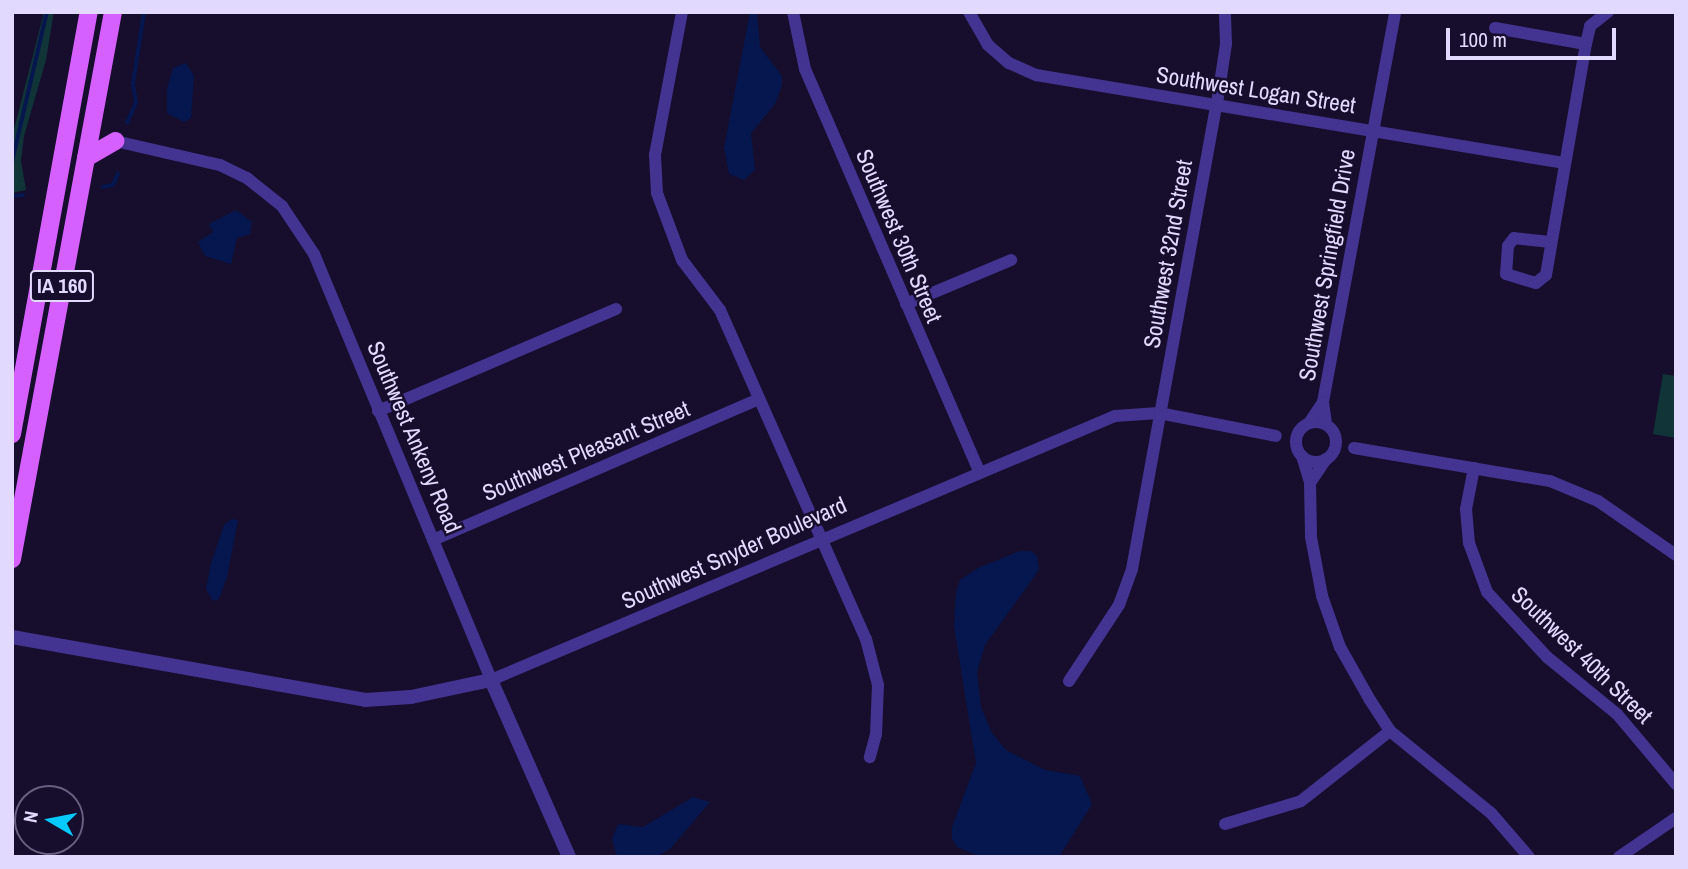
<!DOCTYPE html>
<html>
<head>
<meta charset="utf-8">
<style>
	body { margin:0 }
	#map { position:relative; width:1688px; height:869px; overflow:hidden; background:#160e2c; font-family:"Archivo Narrow",sans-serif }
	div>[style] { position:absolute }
	.green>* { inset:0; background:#103437 }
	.water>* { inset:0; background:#05174e }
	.stream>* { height:3.5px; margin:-1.75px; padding:0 1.75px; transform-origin:1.75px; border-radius:1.75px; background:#05174e }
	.minor>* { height:12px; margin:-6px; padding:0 6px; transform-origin:6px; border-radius:6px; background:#423490 }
	.minor>.ring { margin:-6px; padding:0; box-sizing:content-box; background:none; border:12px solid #423490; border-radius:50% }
	.tertiary>* { height:14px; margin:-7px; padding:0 7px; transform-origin:7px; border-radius:7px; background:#423490 }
	.primary>* { height:18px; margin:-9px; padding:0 9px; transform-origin:9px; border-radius:9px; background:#d560ff }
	span { translate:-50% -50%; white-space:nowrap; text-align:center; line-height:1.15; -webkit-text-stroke:5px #160e2c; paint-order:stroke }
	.shield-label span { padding:2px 5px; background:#160e2c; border:2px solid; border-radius:5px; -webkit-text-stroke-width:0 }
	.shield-label { font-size:21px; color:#e2d9ff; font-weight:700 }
	.street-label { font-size:23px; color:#e2d9ff }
	.frame { position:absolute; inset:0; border:14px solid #e2d9ff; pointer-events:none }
	.north { position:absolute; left:14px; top:785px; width:70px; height:70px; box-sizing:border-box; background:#160e2c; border:2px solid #685f80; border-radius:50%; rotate:280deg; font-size:19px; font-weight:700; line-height:28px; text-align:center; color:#e2d9ff }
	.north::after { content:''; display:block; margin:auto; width:24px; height:32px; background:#05caff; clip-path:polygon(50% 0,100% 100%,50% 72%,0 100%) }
	.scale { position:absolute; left:1446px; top:28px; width:170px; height:32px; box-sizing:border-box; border:4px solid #e2d9ff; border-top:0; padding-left:9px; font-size:21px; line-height:24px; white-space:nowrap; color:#e2d9ff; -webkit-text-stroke:5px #160e2c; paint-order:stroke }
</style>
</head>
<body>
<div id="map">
	<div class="green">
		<i style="clip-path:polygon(44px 12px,53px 12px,53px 17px,46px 60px,24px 136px,21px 161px,26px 190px,12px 193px,12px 137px)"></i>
		<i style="clip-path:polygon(1663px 374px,1676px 376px,1676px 438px,1653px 434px)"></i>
	</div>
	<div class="water">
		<i style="clip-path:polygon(750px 12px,757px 12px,760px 47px,782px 76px,782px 85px,775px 104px,751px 133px,755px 170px,744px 180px,729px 174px,724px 148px)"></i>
		<i style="clip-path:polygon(186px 63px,194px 76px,191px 118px,184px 122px,167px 113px,167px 89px,173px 68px)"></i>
		<i style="clip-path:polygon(236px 210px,252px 222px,250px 234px,237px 238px,231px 264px,205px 256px,198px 242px,213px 232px,209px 224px)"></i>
		<i style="clip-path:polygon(232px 519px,238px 520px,227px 577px,219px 599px,213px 601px,206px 589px,211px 563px,224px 525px)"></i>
		<i style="clip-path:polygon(1020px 551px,1031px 551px,1037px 556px,1039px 570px,985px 645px,977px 672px,981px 707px,992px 733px,1006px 750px,1045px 770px,1080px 776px,1092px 804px,1059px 857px,981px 857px,957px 847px,952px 839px,952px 827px,976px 763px,954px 626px,956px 592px,960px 580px,978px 568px)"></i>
		<i style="clip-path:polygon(693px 797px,710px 802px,671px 848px,657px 857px,617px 857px,612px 839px,618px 824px,643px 827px)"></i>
	</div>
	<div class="stream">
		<i style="left:127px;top:123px;width:22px;rotate:-66deg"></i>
		<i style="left:136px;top:103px;width:19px;rotate:-99deg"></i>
		<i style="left:133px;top:84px;width:73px;rotate:-81.3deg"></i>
		<i style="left:12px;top:162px;width:154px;rotate:-76.9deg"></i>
		<i style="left:103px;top:187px;width:10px;rotate:-11deg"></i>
		<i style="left:113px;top:185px;width:12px;rotate:-66deg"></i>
		<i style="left:12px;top:196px;width:11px;rotate:-5deg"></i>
	</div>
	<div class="minor">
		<i style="left:682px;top:12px;width:146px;rotate:100.7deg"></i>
		<i style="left:655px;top:155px;width:38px;rotate:87deg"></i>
		<i style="left:657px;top:193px;width:72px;rotate:69.5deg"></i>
		<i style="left:682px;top:260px;width:63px;rotate:52.8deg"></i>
		<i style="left:720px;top:310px;width:360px;rotate:66.1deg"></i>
		<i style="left:866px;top:639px;width:48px;rotate:75.4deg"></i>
		<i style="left:878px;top:685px;width:49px;rotate:92.3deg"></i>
		<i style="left:876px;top:734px;width:24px;rotate:105deg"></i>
		<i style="left:793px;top:12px;width:58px;rotate:78.1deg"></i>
		<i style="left:805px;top:69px;width:438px;rotate:66.6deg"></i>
		<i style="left:969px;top:12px;width:38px;rotate:60deg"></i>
		<i style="left:988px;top:45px;width:28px;rotate:41deg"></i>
		<i style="left:1009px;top:63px;width:30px;rotate:24deg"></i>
		<i style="left:1036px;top:75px;width:535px;rotate:9.46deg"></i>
		<i style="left:1495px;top:28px;width:92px;rotate:10deg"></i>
		<i style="left:115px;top:141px;width:108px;rotate:12.9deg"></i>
		<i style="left:220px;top:165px;width:30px;rotate:26deg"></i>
		<i style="left:247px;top:178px;width:45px;rotate:38.7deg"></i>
		<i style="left:282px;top:206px;width:58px;rotate:56.3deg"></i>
		<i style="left:314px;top:254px;width:461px;rotate:67.4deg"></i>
		<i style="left:491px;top:680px;width:678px;rotate:-22.93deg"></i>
		<i style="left:1115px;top:416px;width:44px;rotate:-3.9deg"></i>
		<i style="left:1159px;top:413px;width:119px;rotate:11.1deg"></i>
		<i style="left:1551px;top:242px;width:37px;rotate:-174deg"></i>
		<i style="left:1514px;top:238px;width:10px;rotate:127deg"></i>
		<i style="left:1508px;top:246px;width:28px;rotate:94deg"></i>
		<i style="left:1506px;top:274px;width:31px;rotate:17deg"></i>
		<i style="left:1536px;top:283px;width:13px;rotate:-39deg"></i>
		<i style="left:1546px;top:275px;width:234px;rotate:-80.2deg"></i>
		<i style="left:1586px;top:44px;width:18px;rotate:-77deg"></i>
		<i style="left:1590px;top:26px;width:23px;rotate:-38deg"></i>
		<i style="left:906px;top:304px;width:114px;rotate:-22.7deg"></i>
		<i style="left:1323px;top:402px;width:397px;rotate:-79.5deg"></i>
		<i style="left:378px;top:411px;width:259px;rotate:-23.2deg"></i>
		<i class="ring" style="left:1296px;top:422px;width:28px;height:28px"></i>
		<i style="left:1309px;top:423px;width:25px;rotate:-56deg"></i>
		<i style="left:1323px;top:402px;width:22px;rotate:82deg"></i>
		<i style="left:1354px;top:448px;width:199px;rotate:9.6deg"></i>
		<i style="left:1550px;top:481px;width:52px;rotate:22.6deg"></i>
		<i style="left:1598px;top:501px;width:95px;rotate:34.7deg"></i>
		<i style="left:1302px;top:456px;width:28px;rotate:73deg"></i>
		<i style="left:1310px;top:483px;width:29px;rotate:-56deg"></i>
		<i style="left:1474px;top:468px;width:42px;rotate:101deg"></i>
		<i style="left:1466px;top:509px;width:34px;rotate:85deg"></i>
		<i style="left:1469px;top:543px;width:52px;rotate:69.8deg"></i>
		<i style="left:1487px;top:592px;width:88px;rotate:47.3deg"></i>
		<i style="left:1547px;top:657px;width:90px;rotate:39.2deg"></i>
		<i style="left:1617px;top:714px;width:92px;rotate:49.9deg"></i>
		<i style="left:1310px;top:483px;width:54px;rotate:88.9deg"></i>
		<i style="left:1311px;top:537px;width:60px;rotate:79.4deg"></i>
		<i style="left:1322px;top:596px;width:54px;rotate:70.6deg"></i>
		<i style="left:1340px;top:647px;width:61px;rotate:60.5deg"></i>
		<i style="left:1370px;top:700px;width:37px;rotate:57deg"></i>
		<i style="left:1390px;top:731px;width:130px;rotate:39.1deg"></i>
		<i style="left:1491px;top:813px;width:58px;rotate:49.2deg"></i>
		<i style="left:433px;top:540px;width:352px;rotate:-23.4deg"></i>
		<i style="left:1069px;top:681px;width:91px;rotate:-56.7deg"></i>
		<i style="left:1119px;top:605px;width:38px;rotate:-70deg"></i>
		<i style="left:1132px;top:569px;width:474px;rotate:-79.7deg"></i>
		<i style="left:1217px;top:103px;width:60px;rotate:-81.3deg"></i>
		<i style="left:1226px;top:44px;width:32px;rotate:-92deg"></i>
		<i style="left:1225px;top:824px;width:79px;rotate:-16.8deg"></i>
		<i style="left:1301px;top:801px;width:113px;rotate:-38.2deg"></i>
		<i style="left:1619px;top:857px;width:69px;rotate:-34.4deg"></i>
	</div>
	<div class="tertiary">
		<i style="left:12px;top:637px;width:359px;rotate:10.1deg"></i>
		<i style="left:365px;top:700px;width:46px;rotate:-3.7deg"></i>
		<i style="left:411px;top:697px;width:82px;rotate:-12deg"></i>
		<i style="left:491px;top:680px;width:193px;rotate:66.2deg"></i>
	</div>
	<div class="primary">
		<i style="left:86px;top:158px;width:34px;rotate:-30deg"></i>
		<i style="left:12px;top:434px;width:429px;rotate:-79.7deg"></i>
		<i style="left:12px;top:559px;width:556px;rotate:-79.54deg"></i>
	</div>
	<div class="shield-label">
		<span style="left:62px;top:286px">IA 160</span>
	</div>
	<div class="street-label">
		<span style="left:1256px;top:90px;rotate:9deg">Southwest Logan Street</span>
		<span style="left:899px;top:236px;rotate:67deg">Southwest 30th Street</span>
		<span style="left:1168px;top:254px;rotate:-80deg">Southwest 32nd Street</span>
		<span style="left:1327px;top:265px;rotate:-80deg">Southwest Springfield Drive</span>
		<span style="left:414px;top:437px;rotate:67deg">Southwest Ankeny Road</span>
		<span style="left:586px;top:451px;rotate:-23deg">Southwest Pleasant Street</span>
		<span style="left:734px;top:553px;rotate:-24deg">Southwest Snyder Boulevard</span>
		<span style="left:1582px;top:655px;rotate:44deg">Southwest 40th Street</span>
	</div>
	<div class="frame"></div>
	<div class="north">N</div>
	<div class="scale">100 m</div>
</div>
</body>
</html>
